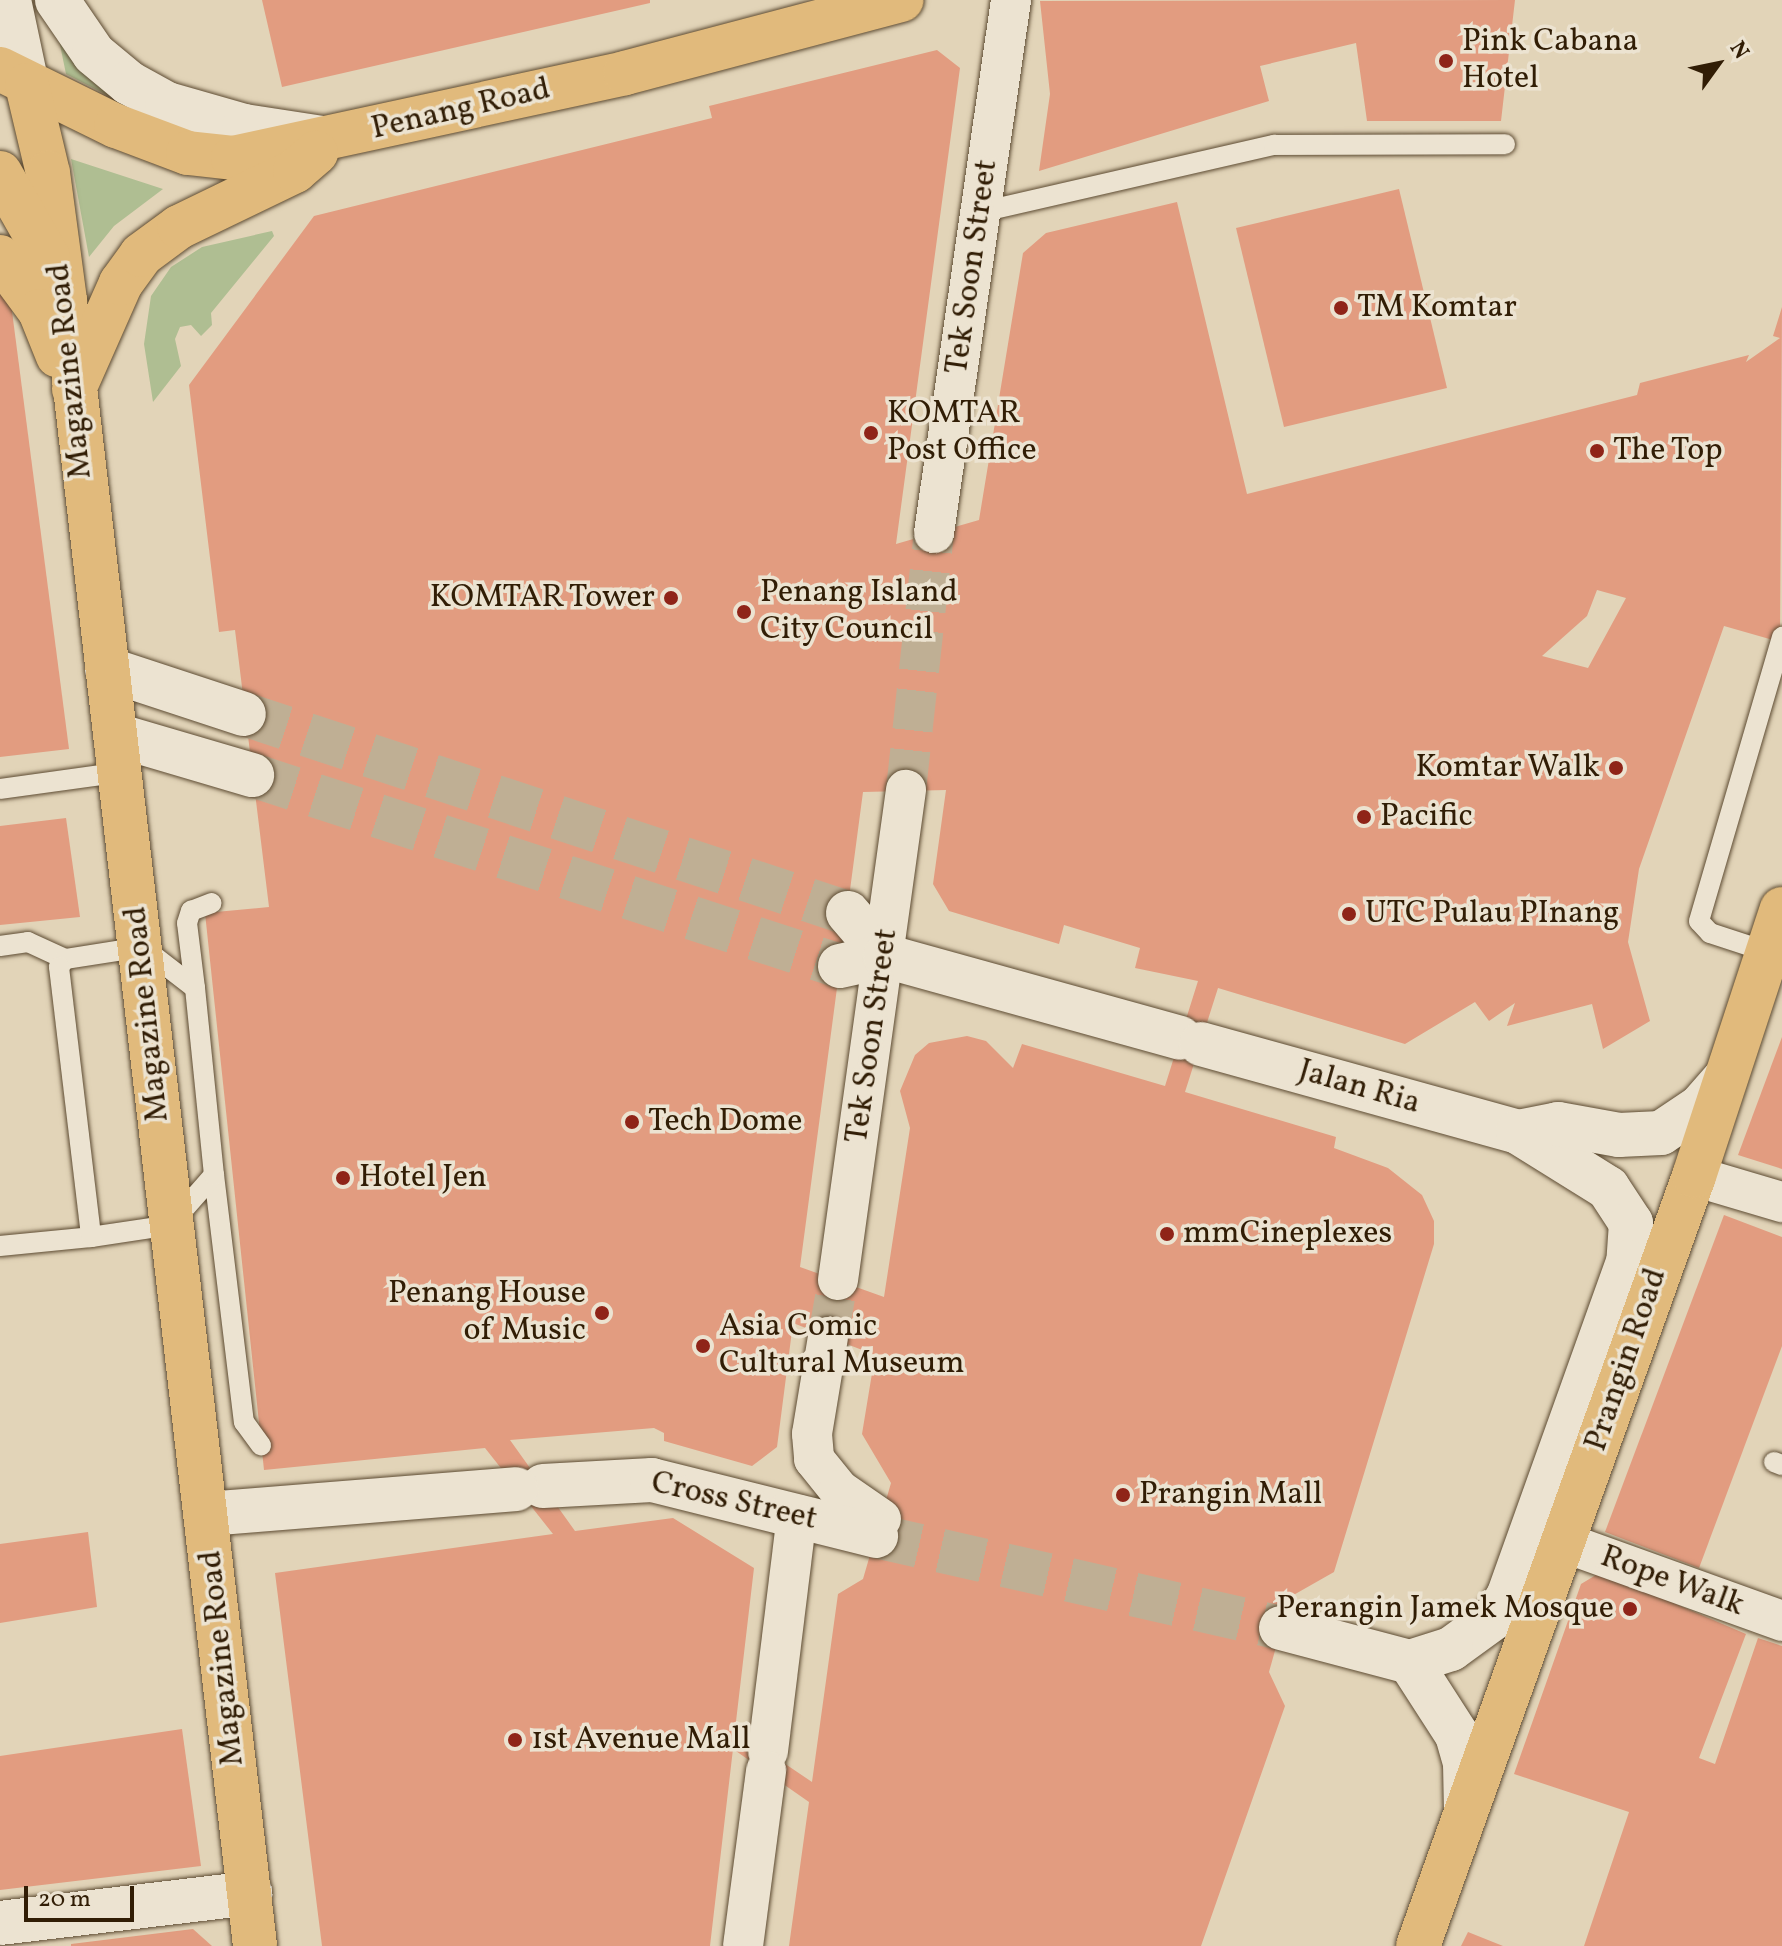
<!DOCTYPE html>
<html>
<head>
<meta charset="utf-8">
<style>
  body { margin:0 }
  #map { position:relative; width:1782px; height:1946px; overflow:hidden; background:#e2d4b8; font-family:Vollkorn,serif }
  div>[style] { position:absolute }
  .green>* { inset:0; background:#afbe92 }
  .building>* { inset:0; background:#e29c80 }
  .minor-tunnel>* { height:40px; margin-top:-20px; transform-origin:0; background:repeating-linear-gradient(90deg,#bfaf94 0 40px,transparent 0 60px) }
  .tertiary-tunnel>* { height:44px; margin-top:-22px; transform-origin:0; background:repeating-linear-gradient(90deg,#bfaf94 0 44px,transparent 0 66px) }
  .roads { filter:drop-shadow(0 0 2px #5d4b32) drop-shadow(0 0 2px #5d4b32) }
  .service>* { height:20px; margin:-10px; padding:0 10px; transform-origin:10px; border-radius:10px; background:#ece3d1 }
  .minor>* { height:40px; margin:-20px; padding:0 20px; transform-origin:20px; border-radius:20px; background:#ece3d1 }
  .tertiary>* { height:44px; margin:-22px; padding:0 22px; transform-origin:22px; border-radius:22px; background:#ece3d1 }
  .secondary>* { height:44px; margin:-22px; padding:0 22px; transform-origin:22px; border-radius:22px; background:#ece3d1 }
  .primary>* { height:44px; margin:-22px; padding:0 22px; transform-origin:22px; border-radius:22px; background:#e1ba7c }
  .dots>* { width:22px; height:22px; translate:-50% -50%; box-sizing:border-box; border:4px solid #ece3d1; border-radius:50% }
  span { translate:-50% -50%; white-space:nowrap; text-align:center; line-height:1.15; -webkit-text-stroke:7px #ece3d1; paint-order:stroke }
  .poi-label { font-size:32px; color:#311d05 }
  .left { translate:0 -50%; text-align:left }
  .right { translate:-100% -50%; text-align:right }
  .street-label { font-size:32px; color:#311d05 }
  .north { position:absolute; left:1678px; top:24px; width:80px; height:80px; -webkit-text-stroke:6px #ece3d1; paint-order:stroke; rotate:57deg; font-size:22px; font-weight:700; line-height:32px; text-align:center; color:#311d05 }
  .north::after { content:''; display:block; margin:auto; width:28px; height:36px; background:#311d05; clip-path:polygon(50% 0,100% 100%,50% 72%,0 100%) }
  .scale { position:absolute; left:24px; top:1886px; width:110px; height:36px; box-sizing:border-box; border:4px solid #311d05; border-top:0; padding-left:10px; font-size:24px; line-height:28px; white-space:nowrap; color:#311d05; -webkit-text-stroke:6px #ece3d1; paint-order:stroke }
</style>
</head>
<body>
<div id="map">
  <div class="green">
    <i style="clip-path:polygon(58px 35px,146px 115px,66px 74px)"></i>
    <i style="clip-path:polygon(71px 159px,163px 189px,114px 226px,89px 257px)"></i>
    <i style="clip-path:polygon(272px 231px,274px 236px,211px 313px,212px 325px,201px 336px,191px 325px,180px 327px,175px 339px,181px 366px,153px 402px,144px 344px,151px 296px,171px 267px,202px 247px)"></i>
  </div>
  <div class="building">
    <i style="clip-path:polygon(262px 0,650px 0,650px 3px,282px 87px)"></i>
    <i style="clip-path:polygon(1515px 0,1501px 121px,1367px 121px,1356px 43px,1260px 66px,1269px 101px,1039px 171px,1050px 94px,1040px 1px)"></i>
    <i style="clip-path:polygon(evenodd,937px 50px,960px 68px,896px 544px,979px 520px,1023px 253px,1046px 233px,1177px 202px,1247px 494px,1637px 395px,1640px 383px,1749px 355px,1746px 362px,1780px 338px,1773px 336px,1782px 307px,1780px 642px,1724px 626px,1639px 869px,1628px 942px,1650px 1021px,1603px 1049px,1592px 1004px,1507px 1026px,1515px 1003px,1489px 1021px,1475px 1002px,1405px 1044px,1218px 988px,1185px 1092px,1336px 1137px,1334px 1148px,1388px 1168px,1422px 1195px,1434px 1221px,1434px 1244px,1334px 1572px,1290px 1597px,1269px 1672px,1285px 1706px,1201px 1946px,789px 1946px,809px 1802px,733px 1749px,710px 1946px,322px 1946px,275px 1573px,553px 1534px,485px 1448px,264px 1470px,205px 913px,269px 907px,235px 630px,219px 632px,189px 385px,314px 216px,712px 118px,709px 106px,937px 50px,1597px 590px,1626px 598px,1588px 668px,1542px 656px,1587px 616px,1597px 590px,937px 50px,946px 790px,933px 884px,949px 911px,1059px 944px,1064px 925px,1140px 948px,1135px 968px,1198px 981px,1165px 1086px,1022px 1044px,1013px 1068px,986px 1041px,967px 1036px,929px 1043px,915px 1055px,900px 1091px,910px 1128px,884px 1297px,800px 1267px,863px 792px,946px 790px,937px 50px,793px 1323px,875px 1355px,862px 1434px,891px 1483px,863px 1579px,838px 1594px,812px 1782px,735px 1730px,754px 1568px,673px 1518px,575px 1531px,510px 1440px,654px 1428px,664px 1433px,664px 1441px,752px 1466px,777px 1447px,793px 1323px)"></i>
    <i style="clip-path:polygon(1399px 189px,1447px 388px,1284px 427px,1236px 228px)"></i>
    <i style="clip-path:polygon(0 288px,10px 296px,69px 749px,0 757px)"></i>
    <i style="clip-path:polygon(66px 818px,80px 917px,0 925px,0 826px)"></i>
    <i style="clip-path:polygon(1782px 1037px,1782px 1169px,1738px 1155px)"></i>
    <i style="clip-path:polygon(1724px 1215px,1782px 1237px,1782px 1346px,1699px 1568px,1605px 1532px)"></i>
    <i style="clip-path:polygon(88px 1532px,97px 1607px,0 1623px,0 1544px)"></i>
    <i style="clip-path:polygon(1601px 1572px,1746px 1634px,1699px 1758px,1715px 1764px,1758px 1638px,1782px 1646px,1782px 1946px,1584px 1946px,1629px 1812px,1514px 1774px,1581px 1584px)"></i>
    <i style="clip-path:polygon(182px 1729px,201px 1866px,0 1890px,0 1756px)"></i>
    <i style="clip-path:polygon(193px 1929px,212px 1946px,71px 1946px,71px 1944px)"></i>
    <i style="clip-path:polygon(1468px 1932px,1503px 1946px,1461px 1946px)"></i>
  </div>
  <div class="minor-tunnel">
    <i style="left:906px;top:790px;width:259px;rotate:-83.8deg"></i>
    <i style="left:828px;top:1337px;width:58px;rotate:-80deg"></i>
  </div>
  <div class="tertiary-tunnel">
    <i style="left:244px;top:714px;width:636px;rotate:18.24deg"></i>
    <i style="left:252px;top:775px;width:618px;rotate:18deg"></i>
    <i style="left:876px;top:1536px;width:415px;rotate:12.8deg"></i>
  </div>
  <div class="roads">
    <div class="service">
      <i style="left:981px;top:212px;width:301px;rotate:-12.9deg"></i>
      <i style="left:1274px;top:145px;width:231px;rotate:-0.2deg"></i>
      <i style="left:0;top:789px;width:123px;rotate:-7.9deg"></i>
      <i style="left:0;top:946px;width:28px;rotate:-8deg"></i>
      <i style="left:28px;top:942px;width:41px;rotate:24.7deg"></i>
      <i style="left:1768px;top:952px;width:61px;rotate:-161.9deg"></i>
      <i style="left:1710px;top:933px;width:16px;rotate:-133deg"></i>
      <i style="left:1699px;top:921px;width:296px;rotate:-73.7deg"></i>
      <i style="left:195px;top:988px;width:65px;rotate:-97deg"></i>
      <i style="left:187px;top:923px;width:13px;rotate:-72deg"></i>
      <i style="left:191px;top:911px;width:22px;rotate:-21deg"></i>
      <i style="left:214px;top:1175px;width:249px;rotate:83.1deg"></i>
      <i style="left:244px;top:1422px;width:29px;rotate:54deg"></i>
      <i style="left:0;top:1246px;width:91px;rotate:-5.6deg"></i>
      <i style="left:91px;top:1237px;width:80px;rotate:-8.6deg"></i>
      <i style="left:170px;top:1225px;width:67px;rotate:-48.7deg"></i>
      <i style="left:214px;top:1175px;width:188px;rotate:-95.8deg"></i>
      <i style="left:195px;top:988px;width:67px;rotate:-142.3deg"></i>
      <i style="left:142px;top:947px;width:78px;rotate:171.1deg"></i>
      <i style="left:65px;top:959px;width:10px;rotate:127deg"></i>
      <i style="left:59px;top:967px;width:272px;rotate:83.2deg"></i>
      <i style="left:1774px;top:1462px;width:9px;rotate:21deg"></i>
    </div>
    <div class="minor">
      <i style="left:934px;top:533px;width:539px;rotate:-81.78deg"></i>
      <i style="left:1694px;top:1176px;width:92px;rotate:16.5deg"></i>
      <i style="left:838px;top:1280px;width:495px;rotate:-82.1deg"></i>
      <i style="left:828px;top:1337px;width:98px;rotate:99.4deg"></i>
      <i style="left:812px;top:1434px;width:25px;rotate:85deg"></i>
      <i style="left:814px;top:1459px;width:40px;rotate:51deg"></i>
      <i style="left:839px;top:1490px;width:51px;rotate:34.6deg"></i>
      <i style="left:1563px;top:1542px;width:233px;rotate:19.8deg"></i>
      <i style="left:768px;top:1751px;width:238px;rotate:-83deg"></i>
      <i style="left:743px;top:1946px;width:177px;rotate:-82.5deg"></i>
    </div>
    <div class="tertiary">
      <i style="left:107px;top:669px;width:144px;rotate:18.2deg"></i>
      <i style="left:116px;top:735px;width:142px;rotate:16.4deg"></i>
      <i style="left:848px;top:913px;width:57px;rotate:49.3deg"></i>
      <i style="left:840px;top:966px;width:46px;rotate:-12.5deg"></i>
      <i style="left:885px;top:956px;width:306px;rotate:15.5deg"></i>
      <i style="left:1201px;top:1044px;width:329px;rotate:15.5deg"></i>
      <i style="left:1518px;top:1132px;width:106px;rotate:31.9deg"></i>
      <i style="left:1608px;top:1188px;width:42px;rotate:56.7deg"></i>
      <i style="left:1631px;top:1223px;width:39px;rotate:94deg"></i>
      <i style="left:1628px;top:1262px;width:354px;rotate:109.7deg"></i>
      <i style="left:1509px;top:1595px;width:26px;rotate:122deg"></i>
      <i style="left:1495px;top:1617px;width:54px;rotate:144deg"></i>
      <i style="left:1451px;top:1649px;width:43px;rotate:162.4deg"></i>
      <i style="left:1518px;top:1132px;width:41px;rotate:-11.3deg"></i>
      <i style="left:1558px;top:1124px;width:62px;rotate:10.2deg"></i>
      <i style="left:1619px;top:1135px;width:42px;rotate:-2.7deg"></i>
      <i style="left:1661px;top:1133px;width:47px;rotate:-33.7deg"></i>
      <i style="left:1700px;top:1107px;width:38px;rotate:-49deg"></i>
      <i style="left:543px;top:1486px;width:109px;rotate:-3.2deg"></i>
      <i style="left:652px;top:1480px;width:231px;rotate:14deg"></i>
      <i style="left:207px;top:1514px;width:310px;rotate:-4.6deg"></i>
      <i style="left:1281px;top:1628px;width:133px;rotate:14.8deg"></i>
      <i style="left:1410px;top:1662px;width:87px;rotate:57.2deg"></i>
      <i style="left:1457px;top:1735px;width:29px;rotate:74deg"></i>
      <i style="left:1465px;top:1763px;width:46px;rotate:88.8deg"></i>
      <i style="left:0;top:1923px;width:252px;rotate:-6.8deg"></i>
    </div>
    <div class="secondary">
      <i style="left:9px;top:0;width:87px;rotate:78deg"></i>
      <i style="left:57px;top:0;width:65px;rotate:55.6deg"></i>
      <i style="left:94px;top:54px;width:45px;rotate:39.6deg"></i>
      <i style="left:129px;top:83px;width:43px;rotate:28.9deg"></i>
      <i style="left:167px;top:104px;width:80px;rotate:15.9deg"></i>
      <i style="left:244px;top:126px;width:79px;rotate:8.7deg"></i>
    </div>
    <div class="primary">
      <i style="left:0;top:69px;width:129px;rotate:26.2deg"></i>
      <i style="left:116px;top:126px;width:77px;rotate:20.6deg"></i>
      <i style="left:188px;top:153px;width:45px;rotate:6.3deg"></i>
      <i style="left:233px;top:158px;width:401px;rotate:-12.2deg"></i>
      <i style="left:625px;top:73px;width:286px;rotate:-14.8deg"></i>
      <i style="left:27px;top:85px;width:90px;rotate:76.6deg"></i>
      <i style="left:48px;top:173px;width:129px;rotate:82.4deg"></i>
      <i style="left:65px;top:301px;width:1656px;rotate:83.41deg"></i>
      <i style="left:0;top:173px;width:97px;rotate:60.3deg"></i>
      <i style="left:0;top:257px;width:67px;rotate:53.5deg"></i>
      <i style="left:40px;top:311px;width:48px;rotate:68.2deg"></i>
      <i style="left:74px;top:389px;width:116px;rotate:-66.1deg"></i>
      <i style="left:121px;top:283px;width:34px;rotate:-54deg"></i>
      <i style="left:141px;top:255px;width:47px;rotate:-36.4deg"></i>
      <i style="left:179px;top:227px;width:129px;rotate:-25.8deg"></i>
      <i style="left:295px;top:171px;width:28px;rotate:-41deg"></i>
      <i style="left:1418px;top:1946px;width:818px;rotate:-70.28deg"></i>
      <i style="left:1694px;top:1176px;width:281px;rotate:-71.8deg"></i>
    </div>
  </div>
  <div class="dots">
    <i style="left:1446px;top:61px;background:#8f2418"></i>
    <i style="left:1341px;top:308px;background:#8f2418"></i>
    <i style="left:871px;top:433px;background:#8f2418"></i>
    <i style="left:1597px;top:451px;background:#8f2418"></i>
    <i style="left:671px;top:598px;background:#8f2418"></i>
    <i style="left:744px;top:612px;background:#8f2418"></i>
    <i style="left:1616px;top:768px;background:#8f2418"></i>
    <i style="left:1364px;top:817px;background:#8f2418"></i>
    <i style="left:1349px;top:914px;background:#8f2418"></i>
    <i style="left:632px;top:1122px;background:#8f2418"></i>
    <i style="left:343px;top:1178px;background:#8f2418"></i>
    <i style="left:1167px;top:1234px;background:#8f2418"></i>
    <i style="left:602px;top:1313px;background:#8f2418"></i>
    <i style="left:703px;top:1346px;background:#8f2418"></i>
    <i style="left:1123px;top:1495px;background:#8f2418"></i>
    <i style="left:1630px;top:1609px;background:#8f2418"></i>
    <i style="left:515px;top:1740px;background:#8f2418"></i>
  </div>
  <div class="poi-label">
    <span class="left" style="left:1462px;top:61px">Pink Cabana<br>Hotel</span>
    <span class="left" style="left:1357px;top:308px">TM Komtar</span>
    <span class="left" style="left:887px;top:433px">KOMTAR<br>Post Office</span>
    <span class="left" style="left:1613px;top:451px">The Top</span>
    <span class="left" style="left:760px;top:612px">Penang Island<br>City Council</span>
    <span class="right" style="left:655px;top:598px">KOMTAR Tower</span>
    <span class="right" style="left:1600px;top:768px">Komtar Walk</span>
    <span class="left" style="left:1380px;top:817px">Pacific</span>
    <span class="left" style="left:1365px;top:914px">UTC Pulau PInang</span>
    <span class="left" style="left:648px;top:1122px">Tech Dome</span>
    <span class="left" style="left:359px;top:1178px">Hotel Jen</span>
    <span class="left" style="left:1183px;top:1234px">mmCineplexes</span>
    <span class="right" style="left:586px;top:1313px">Penang House<br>of Music</span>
    <span class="left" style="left:719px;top:1346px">Asia Comic<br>Cultural Museum</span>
    <span class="left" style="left:1139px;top:1495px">Prangin Mall</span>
    <span class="right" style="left:1614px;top:1609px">Perangin Jamek Mosque</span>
    <span class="left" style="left:531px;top:1740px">1st Avenue Mall</span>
  </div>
  <div class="street-label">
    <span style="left:461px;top:110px;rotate:-13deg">Penang Road</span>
    <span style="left:973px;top:267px;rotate:-82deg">Tek Soon Street</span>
    <span style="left:71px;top:371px;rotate:-96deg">Magazine Road</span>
    <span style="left:148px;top:1014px;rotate:-96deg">Magazine Road</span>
    <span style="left:873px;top:1036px;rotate:-82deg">Tek Soon Street</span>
    <span style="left:1359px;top:1088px;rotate:16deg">Jalan Ria</span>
    <span style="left:1627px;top:1360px;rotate:-71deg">Prangin Road</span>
    <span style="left:734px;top:1502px;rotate:13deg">Cross Street</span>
    <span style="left:1672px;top:1582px;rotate:20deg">Rope Walk</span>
    <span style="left:223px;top:1658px;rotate:-96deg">Magazine Road</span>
  </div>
  <div class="north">N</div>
  <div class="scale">20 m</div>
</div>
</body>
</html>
